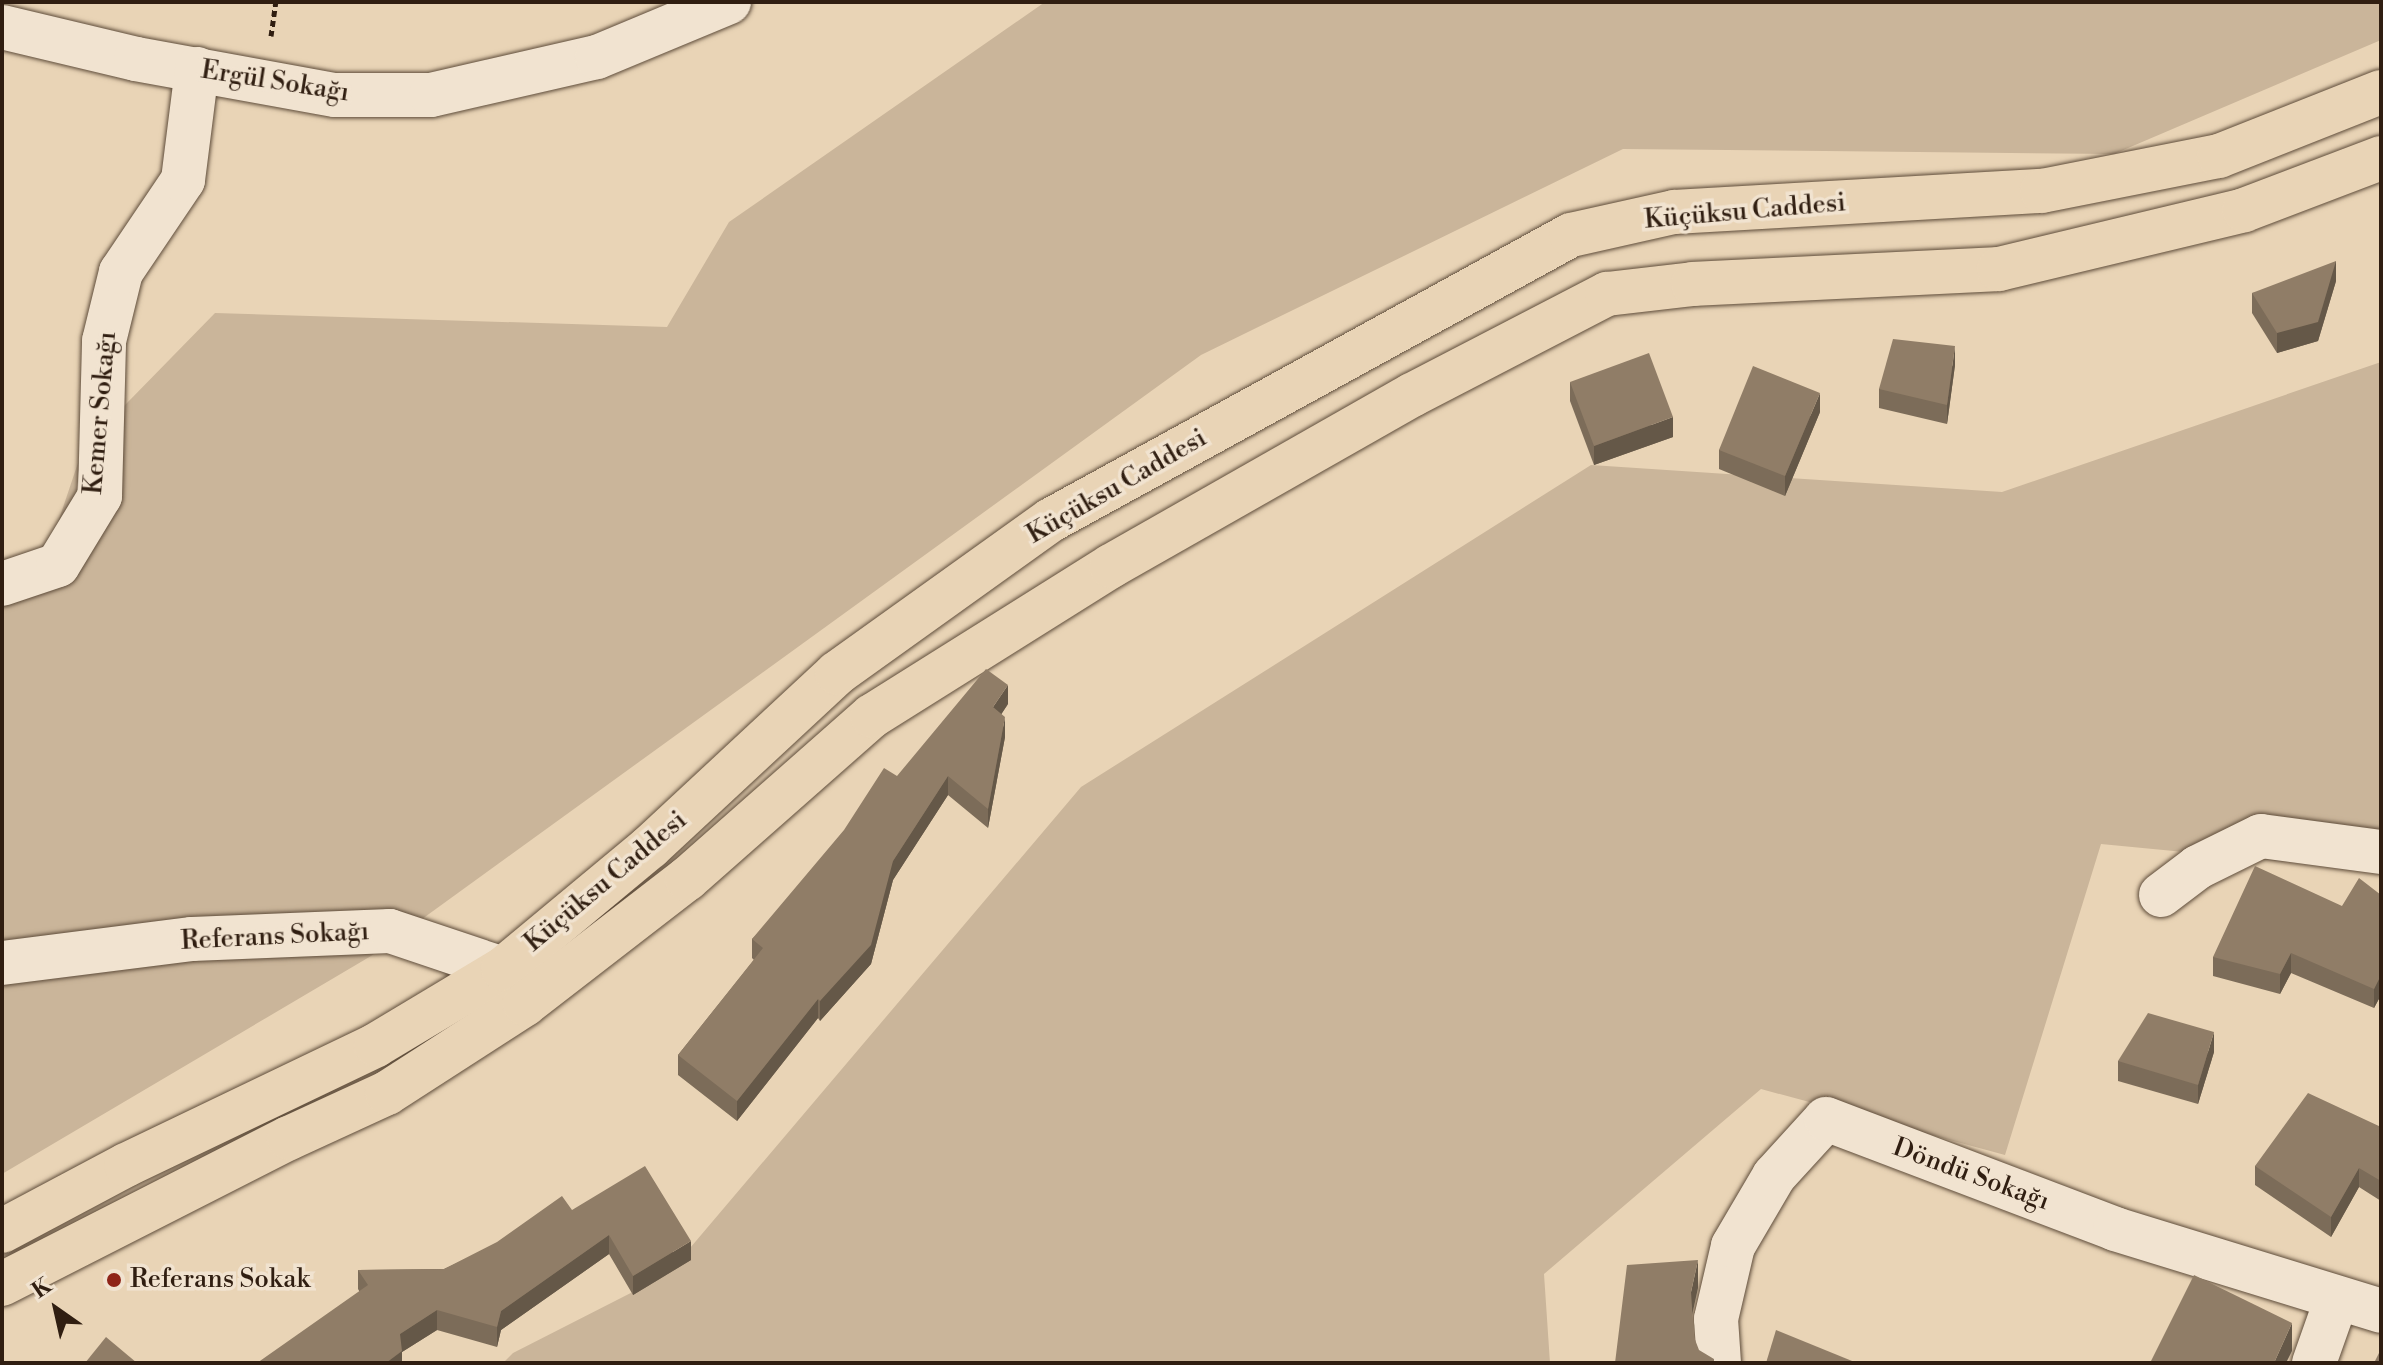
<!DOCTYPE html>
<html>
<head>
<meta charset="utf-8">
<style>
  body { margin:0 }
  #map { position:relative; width:2383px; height:1365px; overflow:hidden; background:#e9d4b6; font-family:"Libre Bodoni",serif }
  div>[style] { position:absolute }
  .green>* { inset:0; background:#cab59a }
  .path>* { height:5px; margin-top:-2.5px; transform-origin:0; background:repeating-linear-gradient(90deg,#301e11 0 6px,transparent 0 10px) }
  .roads { filter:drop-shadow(0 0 2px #5e4c3a) drop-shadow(0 0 2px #5e4c3a) }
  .street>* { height:44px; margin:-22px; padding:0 22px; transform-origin:22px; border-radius:22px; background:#f1e3d0 }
  .primary>* { height:44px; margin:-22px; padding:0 22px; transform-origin:22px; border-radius:22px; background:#e9d4b6 }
  .wall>* { inset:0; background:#7c6c59 }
  .shaded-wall>* { inset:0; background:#655848 }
  .building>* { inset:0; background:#907d67 }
  .dots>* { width:22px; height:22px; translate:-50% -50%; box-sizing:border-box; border:4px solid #f1e3d0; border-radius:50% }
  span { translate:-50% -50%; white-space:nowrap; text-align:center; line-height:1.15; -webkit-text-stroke:7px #f1e3d0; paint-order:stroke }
  .street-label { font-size:26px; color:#301e11 }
  .poi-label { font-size:26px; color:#301e11 }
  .left { translate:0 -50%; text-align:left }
  .frame { position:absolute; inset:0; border:4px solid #301e11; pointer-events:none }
  .north { position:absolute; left:16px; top:1269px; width:80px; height:80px; -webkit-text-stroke:6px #f1e3d0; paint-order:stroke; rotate:326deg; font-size:22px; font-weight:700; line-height:32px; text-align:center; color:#301e11 }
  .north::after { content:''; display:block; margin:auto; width:28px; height:36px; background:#301e11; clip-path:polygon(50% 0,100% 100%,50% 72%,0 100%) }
</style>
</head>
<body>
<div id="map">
  <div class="green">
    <i style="clip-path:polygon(1045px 2px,2381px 2px,2381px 40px,2114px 154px,1623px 149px,1201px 355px,371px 956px,2px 1174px,2px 565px,48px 552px,83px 448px,215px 313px,667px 327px,729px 222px)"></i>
    <i style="clip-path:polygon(2381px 362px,2381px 871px,2101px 844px,2005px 1155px,1761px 1089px,1544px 1274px,1550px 1363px,503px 1363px,513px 1353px,668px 1274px,1081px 787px,1591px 465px,2002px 492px)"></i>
  </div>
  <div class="path">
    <i style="left:271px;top:36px;width:34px;rotate:-82deg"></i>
  </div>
  <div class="roads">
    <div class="street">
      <i style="left:2px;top:27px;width:138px;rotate:13.4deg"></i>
      <i style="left:136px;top:59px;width:202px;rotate:10.3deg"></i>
      <i style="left:335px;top:95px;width:96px"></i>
      <i style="left:431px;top:95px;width:170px;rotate:-12.9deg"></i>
      <i style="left:597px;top:57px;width:143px;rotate:-22.6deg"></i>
      <i style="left:2px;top:584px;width:59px;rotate:-18.7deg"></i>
      <i style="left:58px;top:565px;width:81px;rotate:-58.7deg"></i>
      <i style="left:100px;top:496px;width:155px;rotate:-88.5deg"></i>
      <i style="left:104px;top:341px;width:71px;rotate:-76.2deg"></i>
      <i style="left:121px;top:272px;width:111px;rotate:-56deg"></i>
      <i style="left:183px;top:180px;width:112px;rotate:-82.8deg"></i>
      <i style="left:2161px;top:895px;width:46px;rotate:-37.1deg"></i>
      <i style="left:2198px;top:867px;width:70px;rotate:-26.2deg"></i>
      <i style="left:2261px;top:836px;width:121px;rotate:7.6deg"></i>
      <i style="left:2px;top:963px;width:192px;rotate:-7.2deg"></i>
      <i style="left:192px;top:939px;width:198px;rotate:-2.3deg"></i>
      <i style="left:390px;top:931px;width:119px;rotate:18.6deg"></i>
      <i style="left:503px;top:969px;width:28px;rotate:58deg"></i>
      <i style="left:1719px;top:1363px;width:44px;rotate:-93.9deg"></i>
      <i style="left:1716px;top:1319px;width:75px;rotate:-76.9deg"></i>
      <i style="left:1733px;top:1246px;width:81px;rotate:-59.6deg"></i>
      <i style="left:1774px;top:1176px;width:77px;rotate:-47.6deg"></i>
      <i style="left:1826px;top:1119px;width:309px;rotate:20.8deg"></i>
      <i style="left:2115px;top:1229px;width:278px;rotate:17.1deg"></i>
      <i style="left:2314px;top:1363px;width:69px;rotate:-70.5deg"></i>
    </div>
    <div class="primary">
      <i style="left:2px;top:1231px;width:140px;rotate:-28deg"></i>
      <i style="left:126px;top:1165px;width:277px;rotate:-25.6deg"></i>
      <i style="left:376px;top:1045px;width:148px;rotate:-30.9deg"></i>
      <i style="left:503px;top:969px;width:191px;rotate:-39.7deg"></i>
      <i style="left:650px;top:847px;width:255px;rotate:-42.9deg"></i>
      <i style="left:837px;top:673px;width:263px;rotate:-35.6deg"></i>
      <i style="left:1051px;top:520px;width:593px;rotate:-28.73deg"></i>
      <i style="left:1571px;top:235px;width:106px;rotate:-12.6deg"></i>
      <i style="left:1674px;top:212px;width:369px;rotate:-3.3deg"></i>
      <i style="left:2042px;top:191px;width:180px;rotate:-11.2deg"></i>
      <i style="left:2219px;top:156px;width:174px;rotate:-21.6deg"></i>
      <i style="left:2px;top:1284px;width:322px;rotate:-27deg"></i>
      <i style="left:289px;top:1138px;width:108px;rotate:-24.7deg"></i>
      <i style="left:387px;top:1093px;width:164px;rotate:-32.8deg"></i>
      <i style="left:525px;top:1004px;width:205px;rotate:-37.7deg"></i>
      <i style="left:687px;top:879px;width:247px;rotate:-41.4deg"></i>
      <i style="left:872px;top:716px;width:282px;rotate:-32.1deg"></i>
      <i style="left:1111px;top:566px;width:346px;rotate:-29.6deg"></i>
      <i style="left:1412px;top:395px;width:220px;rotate:-27.4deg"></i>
      <i style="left:1607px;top:294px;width:87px;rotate:-6.6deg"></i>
      <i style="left:1693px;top:284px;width:306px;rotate:-2.8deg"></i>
      <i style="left:1999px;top:269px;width:252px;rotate:-13.5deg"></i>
      <i style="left:2244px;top:210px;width:147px;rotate:-20.8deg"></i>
    </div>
  </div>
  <div class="wall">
    <i style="clip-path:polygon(2336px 281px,2318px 341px,2277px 353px,2252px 313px,2252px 293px)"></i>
    <i style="clip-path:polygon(1955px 365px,1947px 424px,1879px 408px,1879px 389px)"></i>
    <i style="clip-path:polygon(1570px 382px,1673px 437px,1594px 465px,1570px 401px)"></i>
    <i style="clip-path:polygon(1820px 412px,1785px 496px,1719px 469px,1719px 450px)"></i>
    <i style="clip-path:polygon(1008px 704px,1001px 714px,1005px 737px,988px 828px,948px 795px,893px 880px,871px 964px,820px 1021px,818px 1018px,737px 1121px,678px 1075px,678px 1055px,754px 960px,752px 958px,752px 939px)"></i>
    <i style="clip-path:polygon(2381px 895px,2381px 995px,2374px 1008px,2291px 973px,2280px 994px,2213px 976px,2213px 957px,2342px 906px)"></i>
    <i style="clip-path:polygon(2214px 1052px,2198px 1104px,2118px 1081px,2118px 1061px)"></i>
    <i style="clip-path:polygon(2381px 1127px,2381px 1201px,2359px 1187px,2331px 1237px,2255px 1185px,2255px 1166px)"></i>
    <i style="clip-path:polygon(572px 1210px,691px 1260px,633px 1295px,609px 1254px,501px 1330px,497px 1347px,437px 1330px,402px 1352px,402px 1363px,358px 1289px,358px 1270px,444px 1269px)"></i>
  </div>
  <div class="shaded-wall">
    <i style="clip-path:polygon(2336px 261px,2336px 281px,2318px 341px,2277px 353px,2277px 333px)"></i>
    <i style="clip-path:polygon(1955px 346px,1955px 365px,1947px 424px,1947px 405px)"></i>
    <i style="clip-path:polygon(1820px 393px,1820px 412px,1785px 496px,1785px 476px)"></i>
    <i style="clip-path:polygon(1673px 417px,1673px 437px,1594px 465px,1594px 446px)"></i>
    <i style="clip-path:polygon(1008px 685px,1008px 704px,993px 727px,993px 707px)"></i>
    <i style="clip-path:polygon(1005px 717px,1005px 737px,988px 828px,988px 809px)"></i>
    <i style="clip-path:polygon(948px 776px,948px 795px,893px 880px,871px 964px,820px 1021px,820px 1001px,893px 861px)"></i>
    <i style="clip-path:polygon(2291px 953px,2291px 973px,2280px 994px,2280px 974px)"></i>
    <i style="clip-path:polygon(2381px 975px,2381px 995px,2374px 1008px,2374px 989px)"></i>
    <i style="clip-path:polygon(818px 999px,818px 1018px,737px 1121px,737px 1101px)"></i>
    <i style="clip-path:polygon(2214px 1032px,2214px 1052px,2198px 1104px,2198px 1085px)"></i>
    <i style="clip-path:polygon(2359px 1168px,2359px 1187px,2331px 1237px,2331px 1217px)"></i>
    <i style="clip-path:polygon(609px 1235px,609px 1254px,501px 1330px,497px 1347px,497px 1327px,501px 1311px)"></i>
    <i style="clip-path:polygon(691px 1241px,691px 1260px,633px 1295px,633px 1276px)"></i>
    <i style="clip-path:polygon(1698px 1260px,1698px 1288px,1691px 1320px,1691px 1292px)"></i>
    <i style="clip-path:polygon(437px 1310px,437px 1330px,402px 1352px,402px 1363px,386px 1363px,400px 1334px)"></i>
    <i style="clip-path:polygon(2292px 1323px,2292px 1351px,2286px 1363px,2274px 1363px)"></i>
  </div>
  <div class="building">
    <i style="clip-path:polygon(2336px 261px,2318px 322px,2277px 333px,2252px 293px)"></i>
    <i style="clip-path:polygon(1893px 339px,1955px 346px,1947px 405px,1879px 389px)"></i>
    <i style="clip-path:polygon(1649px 353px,1673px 417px,1594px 446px,1570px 382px)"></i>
    <i style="clip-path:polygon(1753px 366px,1820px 393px,1785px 476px,1719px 450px)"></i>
    <i style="clip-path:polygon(986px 669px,1008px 685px,993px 707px,1005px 717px,988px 809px,948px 776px,893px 861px,871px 945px,820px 1001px,818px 999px,737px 1101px,678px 1055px,763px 948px,752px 939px,844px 830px,884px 768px,897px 776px)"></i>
    <i style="clip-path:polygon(2255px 866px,2342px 906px,2359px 878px,2381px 895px,2381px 975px,2374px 989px,2291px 953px,2280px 974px,2213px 957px)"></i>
    <i style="clip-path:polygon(2148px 1013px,2214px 1032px,2198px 1085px,2118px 1061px)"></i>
    <i style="clip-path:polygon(2308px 1093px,2381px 1127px,2381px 1181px,2359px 1168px,2331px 1217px,2255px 1166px)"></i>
    <i style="clip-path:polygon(645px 1166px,691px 1241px,633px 1276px,609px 1235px,501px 1311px,497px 1327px,437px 1310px,400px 1334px,402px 1351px,386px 1363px,257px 1363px,368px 1285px,358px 1270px,444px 1269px,497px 1242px,562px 1196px,572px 1210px)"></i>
    <i style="clip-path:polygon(1698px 1260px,1691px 1292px,1694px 1337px,1699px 1350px,1714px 1359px,1714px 1363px,1615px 1363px,1627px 1265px)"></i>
    <i style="clip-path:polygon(2194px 1275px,2292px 1323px,2274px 1363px,2150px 1363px)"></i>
    <i style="clip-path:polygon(1776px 1330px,1857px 1363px,1766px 1363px)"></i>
    <i style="clip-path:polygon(106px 1337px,137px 1363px,85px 1363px)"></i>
    <i style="clip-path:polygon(2381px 1349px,2381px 1363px,2374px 1363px)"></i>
  </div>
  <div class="dots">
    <i style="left:114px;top:1280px;background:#8f2418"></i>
  </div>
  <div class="street-label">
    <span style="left:275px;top:82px;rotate:9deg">Ergül Sokağı</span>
    <span style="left:1745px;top:212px;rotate:-5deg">Küçüksu Caddesi</span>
    <span style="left:101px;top:413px;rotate:-85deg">Kemer Sokağı</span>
    <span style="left:1117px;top:487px;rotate:-30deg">Küçüksu Caddesi</span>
    <span style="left:606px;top:882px;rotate:-40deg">Küçüksu Caddesi</span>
    <span style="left:275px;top:937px;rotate:-3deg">Referans Sokağı</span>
    <span style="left:1971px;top:1175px;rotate:20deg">Döndü Sokağı</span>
  </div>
  <div class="poi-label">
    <span class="left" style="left:130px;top:1280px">Referans Sokak</span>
  </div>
  <div class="frame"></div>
  <div class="north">K</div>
</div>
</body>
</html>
